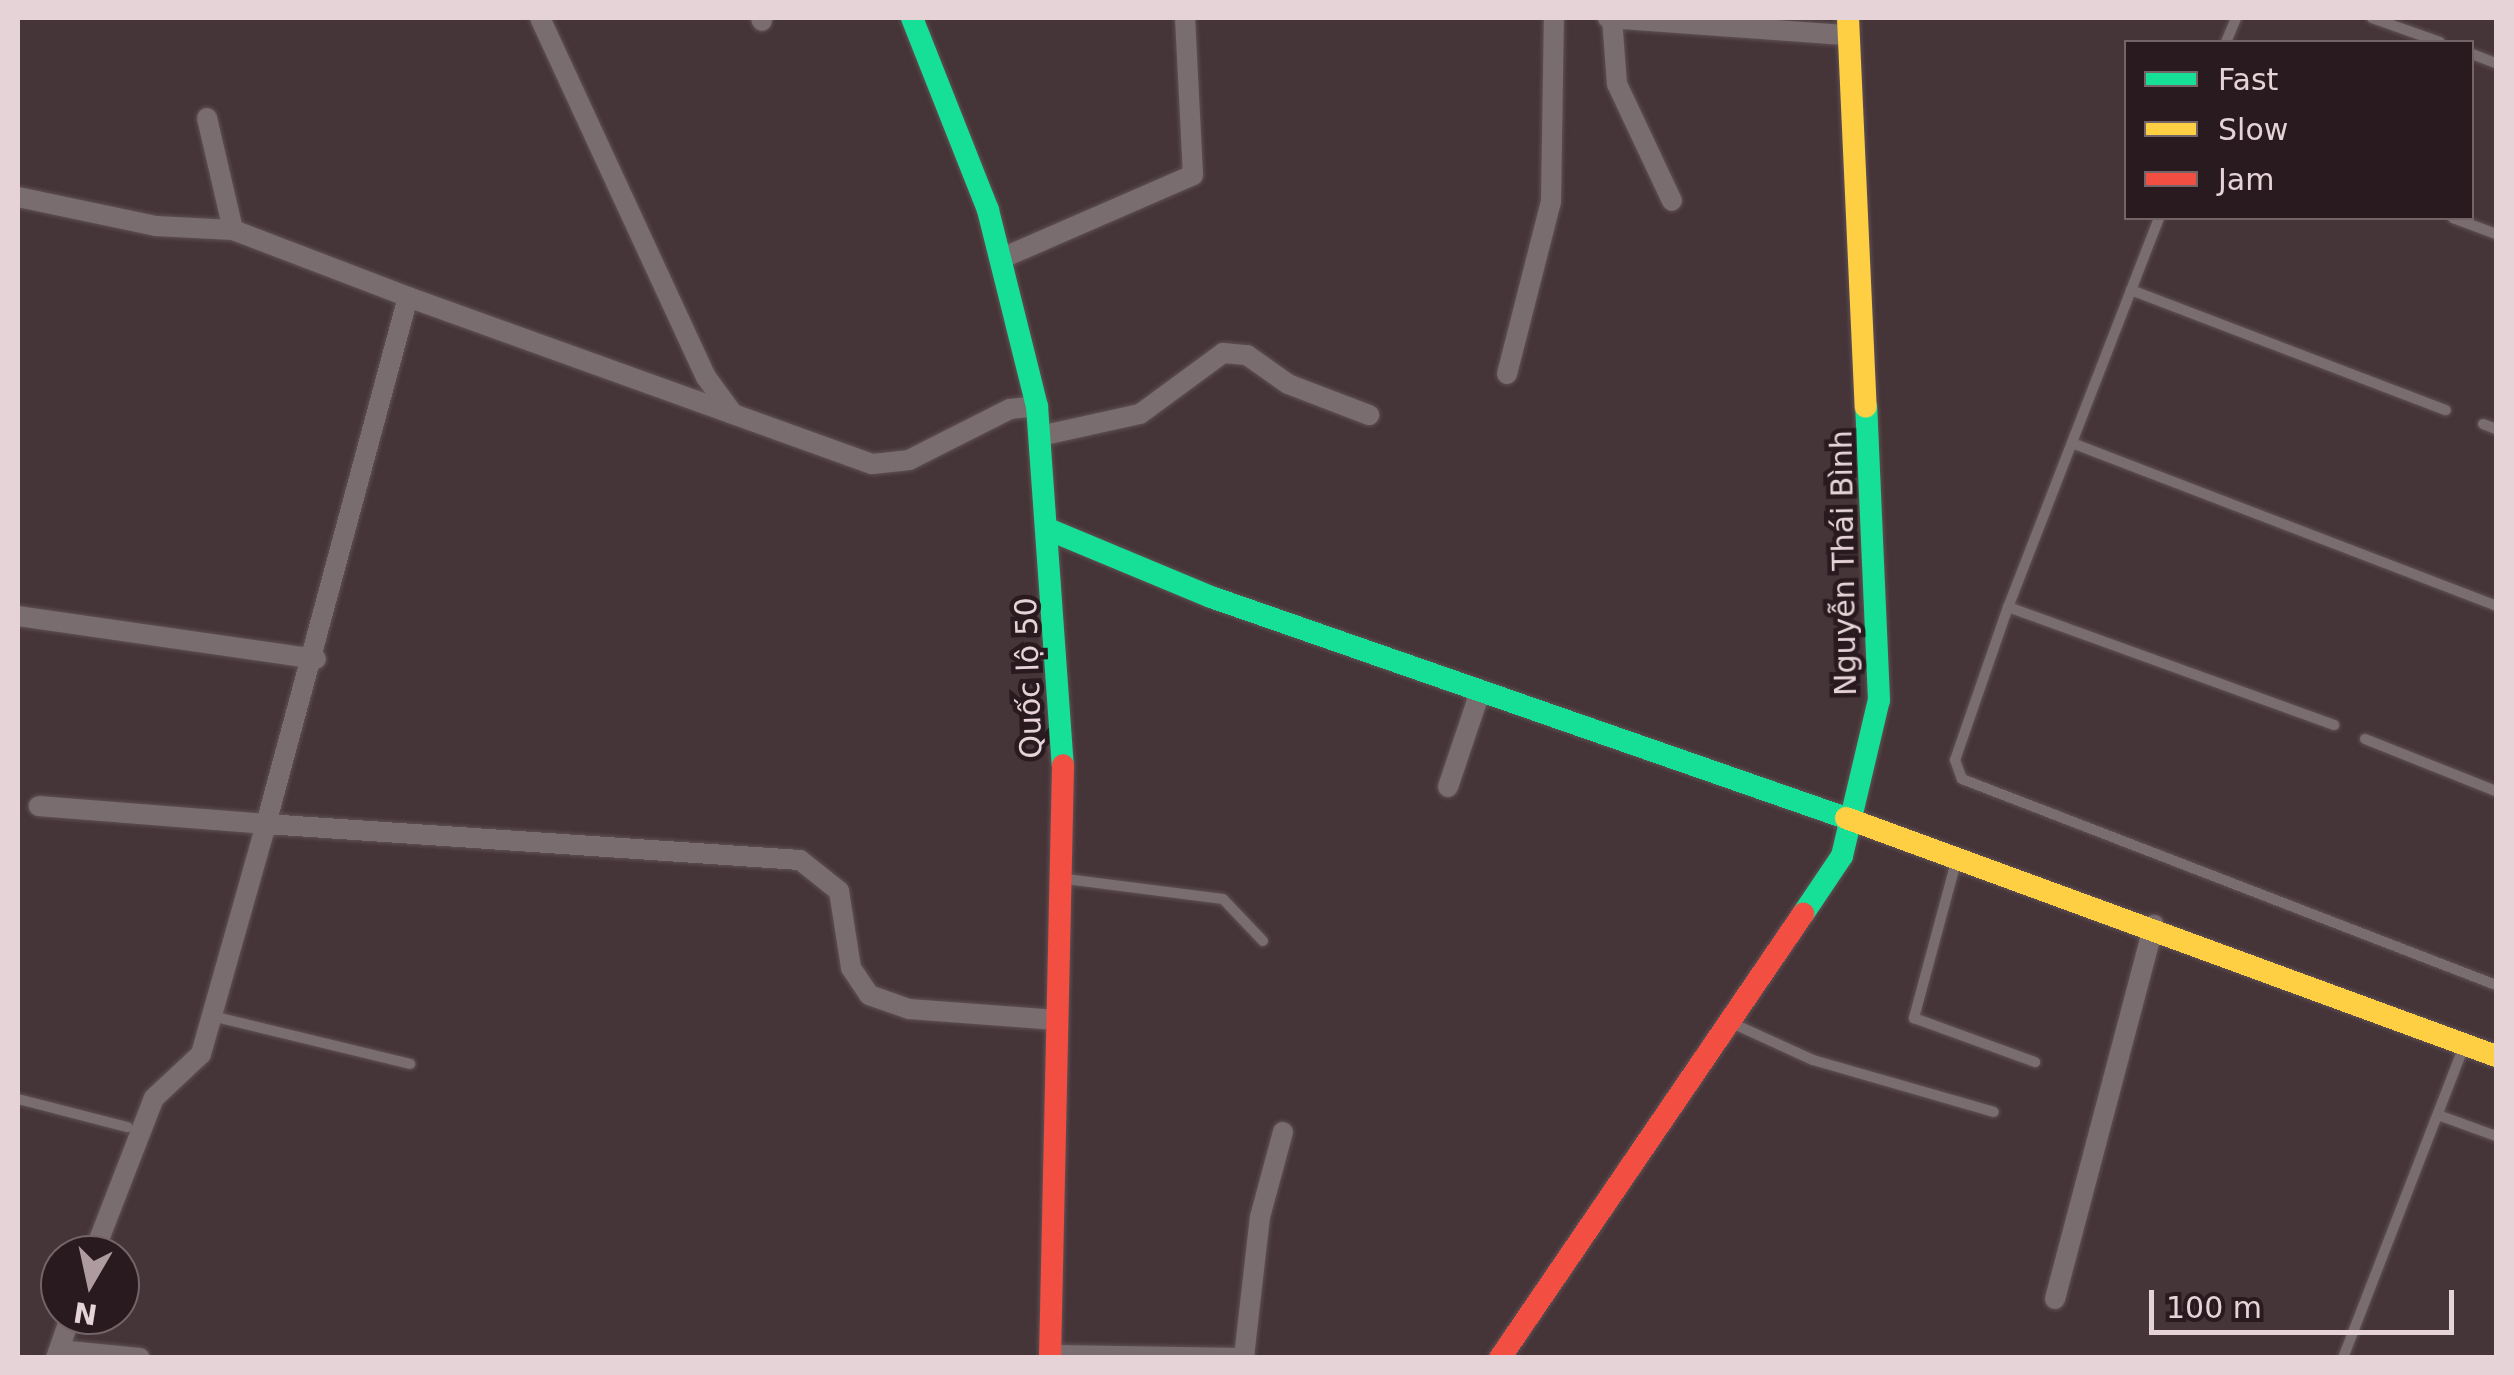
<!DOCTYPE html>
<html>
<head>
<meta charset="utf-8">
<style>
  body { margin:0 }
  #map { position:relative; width:2514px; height:1375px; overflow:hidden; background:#453438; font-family:"DejaVu Sans",sans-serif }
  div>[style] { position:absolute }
  .roads { filter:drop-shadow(0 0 2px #5f5154) drop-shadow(0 0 2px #5f5154) }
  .lane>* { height:10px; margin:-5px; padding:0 5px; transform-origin:5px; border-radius:5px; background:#7a6d70 }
  .street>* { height:20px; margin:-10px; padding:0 10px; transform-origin:10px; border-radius:10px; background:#7a6d70 }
  .fast>* { height:22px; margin:-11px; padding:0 11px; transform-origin:11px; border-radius:11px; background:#16e098 }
  .slow>* { height:22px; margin:-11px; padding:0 11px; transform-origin:11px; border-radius:11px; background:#ffcf43 }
  .jam>* { height:22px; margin:-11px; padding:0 11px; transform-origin:11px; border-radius:11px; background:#f24e42 }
  span { translate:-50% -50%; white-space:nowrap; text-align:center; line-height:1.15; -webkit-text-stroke:9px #281a1e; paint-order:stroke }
  .street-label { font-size:30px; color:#e6d3d7 }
  .frame { position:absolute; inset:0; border:20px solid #e6d3d7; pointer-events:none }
  .legend { position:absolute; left:2124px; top:40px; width:350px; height:180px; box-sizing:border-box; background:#281a1e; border:2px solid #746468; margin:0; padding:12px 18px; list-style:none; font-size:30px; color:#e6d3d7 }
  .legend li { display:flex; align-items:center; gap:20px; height:50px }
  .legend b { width:50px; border:2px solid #746468 }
  .north { position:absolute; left:40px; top:1235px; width:100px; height:100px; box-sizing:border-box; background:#281a1e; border:2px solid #746468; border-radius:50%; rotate:189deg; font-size:28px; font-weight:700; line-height:40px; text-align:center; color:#e6d3d7 }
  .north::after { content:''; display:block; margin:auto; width:35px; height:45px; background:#ae9b9f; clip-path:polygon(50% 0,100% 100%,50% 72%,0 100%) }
  .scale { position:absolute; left:2149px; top:1290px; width:305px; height:45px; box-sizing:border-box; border:5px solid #e6d3d7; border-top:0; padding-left:12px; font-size:30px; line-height:35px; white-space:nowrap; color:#e6d3d7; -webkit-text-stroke:8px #281a1e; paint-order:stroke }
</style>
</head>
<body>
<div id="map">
  <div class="roads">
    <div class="lane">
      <i style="left:2372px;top:18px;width:72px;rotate:19.4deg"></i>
      <i style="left:2226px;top:42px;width:26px;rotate:-67deg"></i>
      <i style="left:2472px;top:54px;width:26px;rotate:21deg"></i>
      <i style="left:2159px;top:218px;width:417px;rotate:111.2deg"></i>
      <i style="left:2008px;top:607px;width:162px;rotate:109.1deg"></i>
      <i style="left:1955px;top:760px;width:20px;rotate:70deg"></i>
      <i style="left:1962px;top:779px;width:572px;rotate:21.1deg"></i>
      <i style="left:2453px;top:218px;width:46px;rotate:20.4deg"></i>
      <i style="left:2131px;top:290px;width:337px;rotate:20.9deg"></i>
      <i style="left:2483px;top:424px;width:14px;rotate:21deg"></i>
      <i style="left:2072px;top:443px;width:454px;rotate:21deg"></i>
      <i style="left:2008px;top:607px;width:347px;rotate:19.9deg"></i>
      <i style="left:2365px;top:739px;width:141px;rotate:21.7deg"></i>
      <i style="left:1956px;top:862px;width:162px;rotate:105.1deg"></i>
      <i style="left:1914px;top:1018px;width:129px;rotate:20deg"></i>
      <i style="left:1066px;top:879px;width:158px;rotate:7.3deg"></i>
      <i style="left:1223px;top:899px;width:58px;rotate:46.4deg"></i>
      <i style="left:212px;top:1016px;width:204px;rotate:13.6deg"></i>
      <i style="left:1734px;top:1024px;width:87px;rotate:24.5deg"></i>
      <i style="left:1813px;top:1060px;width:188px;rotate:16deg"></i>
      <i style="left:18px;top:1099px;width:113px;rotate:14.4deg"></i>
      <i style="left:2438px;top:1115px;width:62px;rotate:19.9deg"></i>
      <i style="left:2343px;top:1358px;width:335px;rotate:-68.8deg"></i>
    </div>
    <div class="street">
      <i style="left:540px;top:18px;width:396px;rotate:65.2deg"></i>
      <i style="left:706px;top:377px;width:46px;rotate:53.9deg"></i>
      <i style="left:761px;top:18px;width:3px;rotate:72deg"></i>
      <i style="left:1608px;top:18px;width:241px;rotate:4.1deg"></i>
      <i style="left:1612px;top:18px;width:66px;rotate:85.7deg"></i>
      <i style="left:1617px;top:84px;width:129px;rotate:64.8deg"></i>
      <i style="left:207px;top:118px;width:115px;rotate:76.9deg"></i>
      <i style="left:18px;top:197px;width:141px;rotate:11.9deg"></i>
      <i style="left:156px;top:226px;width:77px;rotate:3deg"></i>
      <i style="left:233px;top:230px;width:187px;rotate:20.9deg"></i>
      <i style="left:408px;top:297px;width:546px;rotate:105.08deg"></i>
      <i style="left:266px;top:824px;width:228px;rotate:-175.5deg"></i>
      <i style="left:1000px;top:259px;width:210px;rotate:-23.5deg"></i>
      <i style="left:1193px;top:175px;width:157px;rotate:-92.9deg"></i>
      <i style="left:408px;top:297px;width:493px;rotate:19.8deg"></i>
      <i style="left:872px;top:464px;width:37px;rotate:-6deg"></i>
      <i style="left:909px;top:460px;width:113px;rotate:-26.8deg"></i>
      <i style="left:1010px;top:409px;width:27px;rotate:-6deg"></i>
      <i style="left:1507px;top:374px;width:178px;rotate:-75.7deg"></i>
      <i style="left:1551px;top:202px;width:184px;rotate:-89.1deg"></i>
      <i style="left:1040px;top:436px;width:102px;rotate:-12.4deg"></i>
      <i style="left:1140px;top:414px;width:103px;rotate:-36.3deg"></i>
      <i style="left:1223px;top:353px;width:24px;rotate:5deg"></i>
      <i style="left:1247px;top:355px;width:50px;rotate:35.3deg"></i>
      <i style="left:1288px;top:384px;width:87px;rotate:20.9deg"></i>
      <i style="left:18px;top:616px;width:301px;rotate:8.2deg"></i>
      <i style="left:1448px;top:787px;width:100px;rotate:-71.4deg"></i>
      <i style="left:93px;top:1255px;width:168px;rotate:-68.8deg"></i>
      <i style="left:154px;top:1098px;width:64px;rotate:-43.1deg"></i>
      <i style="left:201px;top:1054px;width:239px;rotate:-74.2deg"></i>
      <i style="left:266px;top:824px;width:535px;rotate:3.86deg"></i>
      <i style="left:800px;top:860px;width:50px;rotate:38.5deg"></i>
      <i style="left:839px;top:891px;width:78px;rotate:81.1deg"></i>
      <i style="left:851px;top:968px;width:32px;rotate:56deg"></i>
      <i style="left:869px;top:995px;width:42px;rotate:19.3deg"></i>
      <i style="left:909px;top:1009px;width:148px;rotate:4.3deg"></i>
      <i style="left:2055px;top:1299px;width:387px;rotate:-75.2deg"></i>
      <i style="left:59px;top:1350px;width:81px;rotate:5.6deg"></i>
      <i style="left:1050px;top:1355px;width:195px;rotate:0.9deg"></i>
      <i style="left:1244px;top:1357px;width:141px;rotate:-83.5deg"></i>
      <i style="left:1260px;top:1217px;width:88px;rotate:-74.9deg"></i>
      <i style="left:56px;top:1358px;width:46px;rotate:-70.8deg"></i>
    </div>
    <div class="fast">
      <i style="left:912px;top:18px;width:206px;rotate:68.4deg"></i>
      <i style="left:988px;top:210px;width:202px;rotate:76deg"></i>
      <i style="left:1037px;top:406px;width:360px;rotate:85.9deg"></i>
      <i style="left:1050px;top:530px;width:174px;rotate:22.6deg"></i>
      <i style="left:1211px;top:597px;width:672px;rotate:19.19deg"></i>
      <i style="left:1803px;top:914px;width:70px;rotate:-56.1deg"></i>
      <i style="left:1842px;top:856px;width:160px;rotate:-76.7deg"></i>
      <i style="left:1879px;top:700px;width:293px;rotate:-92.5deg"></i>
    </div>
    <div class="slow">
      <i style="left:1848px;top:18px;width:389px;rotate:87.4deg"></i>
      <i style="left:1846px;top:818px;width:692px;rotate:20.11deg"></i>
    </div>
    <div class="jam">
      <i style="left:1050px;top:1358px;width:593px;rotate:-88.74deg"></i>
      <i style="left:1500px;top:1358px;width:538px;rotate:-55.69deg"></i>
    </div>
  </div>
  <div class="street-label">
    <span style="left:1844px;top:563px;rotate:-91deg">Nguyễn Thái Bình</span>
    <span style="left:1029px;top:678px;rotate:-92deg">Quốc lộ 50</span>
  </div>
  <div class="frame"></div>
  <ul class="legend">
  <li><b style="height:12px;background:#16e098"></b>Fast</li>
  <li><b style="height:12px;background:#ffcf43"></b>Slow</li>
  <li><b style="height:12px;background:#f24e42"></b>Jam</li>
  </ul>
  <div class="north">N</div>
  <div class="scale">100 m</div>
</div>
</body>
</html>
